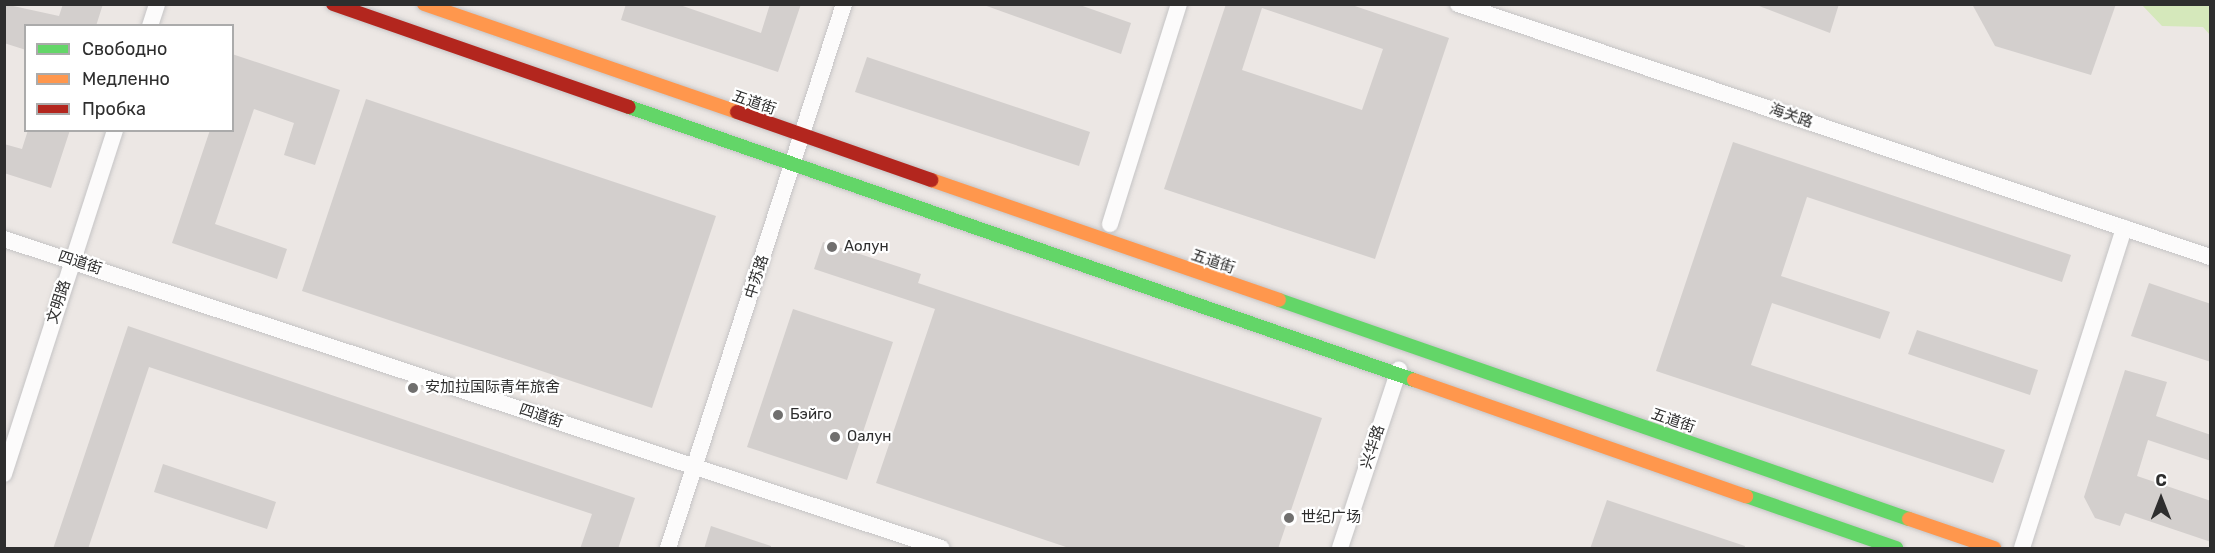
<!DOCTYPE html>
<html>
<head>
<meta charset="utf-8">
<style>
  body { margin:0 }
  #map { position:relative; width:2215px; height:553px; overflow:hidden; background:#ece7e4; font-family:Rubik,"Noto Sans SC",sans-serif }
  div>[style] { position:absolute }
  .green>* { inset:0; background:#d5e8bb }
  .building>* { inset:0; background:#d3cfcd }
  .roads { filter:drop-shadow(0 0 2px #c5c4c5) drop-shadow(0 0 2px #c5c4c5) }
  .street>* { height:16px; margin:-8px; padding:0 8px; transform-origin:8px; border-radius:8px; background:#fcfbfb }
  .fast>* { height:14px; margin:-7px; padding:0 7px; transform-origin:7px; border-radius:7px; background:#63d668 }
  .slow>* { height:14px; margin:-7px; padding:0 7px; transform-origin:7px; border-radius:7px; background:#ff974d }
  .jam>* { height:14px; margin:-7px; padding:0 7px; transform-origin:7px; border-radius:7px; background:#b3261e }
  .dots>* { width:16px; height:16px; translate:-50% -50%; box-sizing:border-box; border:3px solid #fff; border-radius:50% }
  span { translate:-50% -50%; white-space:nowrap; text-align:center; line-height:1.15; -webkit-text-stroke:4.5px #fff; paint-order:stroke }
  .street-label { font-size:15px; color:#2e2e2e }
  .poi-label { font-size:15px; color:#2e2e2e }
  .left { translate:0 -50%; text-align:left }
  .frame { position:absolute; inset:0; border:6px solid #2e2e2e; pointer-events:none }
  .legend { position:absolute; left:24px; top:24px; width:210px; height:108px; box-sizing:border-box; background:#fff; border:2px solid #ababab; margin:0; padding:8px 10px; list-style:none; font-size:18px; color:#2e2e2e }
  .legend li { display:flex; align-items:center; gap:12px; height:30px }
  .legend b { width:30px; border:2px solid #ababab }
  .north { position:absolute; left:2131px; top:469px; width:60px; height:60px; -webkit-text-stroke:4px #fff; paint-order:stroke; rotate:0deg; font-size:16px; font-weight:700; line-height:24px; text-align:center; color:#2e2e2e }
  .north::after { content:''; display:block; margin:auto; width:21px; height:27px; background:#2e2e2e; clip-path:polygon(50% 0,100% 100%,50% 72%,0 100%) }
</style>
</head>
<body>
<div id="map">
  <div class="green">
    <i style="clip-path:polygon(2142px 5px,2210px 5px,2210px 35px,2203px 27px,2162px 26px)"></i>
  </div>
  <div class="building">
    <i style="clip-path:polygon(4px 4px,59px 16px,63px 4px,103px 4px,96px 26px,26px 26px,26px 50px,4px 43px)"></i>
    <i style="clip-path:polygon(626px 4px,677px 4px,761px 33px,770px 4px,801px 4px,778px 72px,621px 20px)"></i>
    <i style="clip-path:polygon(981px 4px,1077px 4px,1131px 23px,1121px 54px)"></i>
    <i style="clip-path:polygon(evenodd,1226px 4px,1349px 4px,1449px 38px,1375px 259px,1164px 189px,1226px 4px,1262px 8px,1383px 49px,1362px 110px,1242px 70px,1262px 8px)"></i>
    <i style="clip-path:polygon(1754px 4px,1839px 4px,1830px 33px)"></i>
    <i style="clip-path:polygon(1972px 4px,2116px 4px,2091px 75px,1995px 46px)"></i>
    <i style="clip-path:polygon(232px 54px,340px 90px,315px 165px,284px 155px,294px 123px,254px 109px,215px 224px,287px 249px,277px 279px,172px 243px,210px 130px,232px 130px)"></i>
    <i style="clip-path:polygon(867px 57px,1090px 132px,1079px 166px,855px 92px)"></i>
    <i style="clip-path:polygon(366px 99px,716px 216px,652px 408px,302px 291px)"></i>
    <i style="clip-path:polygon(28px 130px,70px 130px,51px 188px,4px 173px,4px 144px,22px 149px)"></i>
    <i style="clip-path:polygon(1733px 142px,2071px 255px,2062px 282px,1807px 197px,1781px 276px,1890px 312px,1880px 339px,1772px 303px,1751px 365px,2005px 450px,1993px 483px,1656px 371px)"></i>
    <i style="clip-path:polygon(823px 242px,921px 274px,918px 283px,1322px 418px,1278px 549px,1072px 549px,876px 483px,935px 309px,814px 269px)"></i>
    <i style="clip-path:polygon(2149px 283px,2211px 304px,2211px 362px,2131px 336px)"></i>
    <i style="clip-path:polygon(793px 309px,893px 342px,847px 480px,747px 447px)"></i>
    <i style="clip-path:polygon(128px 326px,635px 498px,618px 549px,580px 549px,592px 514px,149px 367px,88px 549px,53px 549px)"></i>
    <i style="clip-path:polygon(1917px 330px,2038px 370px,2030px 395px,1908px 354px)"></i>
    <i style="clip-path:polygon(2125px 370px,2167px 382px,2156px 416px,2211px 435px,2211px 461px,2148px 440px,2137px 476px,2211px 501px,2211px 542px,2125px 513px,2120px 526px,2095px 518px,2084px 497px)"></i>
    <i style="clip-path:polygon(163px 464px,276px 502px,267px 529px,154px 492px)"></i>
    <i style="clip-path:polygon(1607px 500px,1745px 546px,1744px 549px,1590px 549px)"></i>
    <i style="clip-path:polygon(711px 526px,771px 546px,771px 549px,704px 549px)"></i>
  </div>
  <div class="roads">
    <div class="street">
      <i style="left:1458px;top:4px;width:793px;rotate:18.59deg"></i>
      <i style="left:150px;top:26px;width:23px;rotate:-72deg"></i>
      <i style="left:1110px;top:224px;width:231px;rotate:-72.6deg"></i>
      <i style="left:4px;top:239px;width:987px;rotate:18.25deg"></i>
      <i style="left:4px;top:474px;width:361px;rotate:-72.1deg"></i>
      <i style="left:668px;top:548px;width:572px;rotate:-72.07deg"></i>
      <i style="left:1340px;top:548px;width:188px;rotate:-71.7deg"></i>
      <i style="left:2022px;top:548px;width:336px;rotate:-72.3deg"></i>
    </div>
    <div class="fast">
      <i style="left:629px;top:107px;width:831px;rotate:19.18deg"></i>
      <i style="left:1279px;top:300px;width:667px;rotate:19.17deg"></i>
      <i style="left:1746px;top:496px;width:159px;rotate:19.1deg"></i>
    </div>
    <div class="slow">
      <i style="left:424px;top:4px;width:331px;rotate:19deg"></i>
      <i style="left:931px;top:180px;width:368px;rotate:19deg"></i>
      <i style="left:1414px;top:380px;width:352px;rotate:19.3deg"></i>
      <i style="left:1909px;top:519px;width:90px;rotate:18.8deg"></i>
    </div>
    <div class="jam">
      <i style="left:333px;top:4px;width:313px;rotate:19.2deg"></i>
      <i style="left:737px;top:112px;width:206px;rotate:19.3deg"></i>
    </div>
  </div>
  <div class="dots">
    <i style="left:832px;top:247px;background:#706f6e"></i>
    <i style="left:413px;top:388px;background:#706f6e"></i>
    <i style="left:778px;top:415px;background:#706f6e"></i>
    <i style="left:835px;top:437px;background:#706f6e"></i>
    <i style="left:1289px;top:518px;background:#706f6e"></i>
  </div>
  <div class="street-label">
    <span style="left:754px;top:103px;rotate:19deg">五道街</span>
    <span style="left:1791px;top:116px;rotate:19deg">海关路</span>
    <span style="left:1213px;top:262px;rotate:19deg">五道街</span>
    <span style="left:80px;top:263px;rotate:18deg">四道街</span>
    <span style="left:757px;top:277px;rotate:-72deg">中苏路</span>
    <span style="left:59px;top:302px;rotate:-72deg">文明路</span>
    <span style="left:541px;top:416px;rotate:18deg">四道街</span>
    <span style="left:1673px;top:421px;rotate:19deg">五道街</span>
    <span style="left:1373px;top:447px;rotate:-72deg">兴华路</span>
  </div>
  <div class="poi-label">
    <span class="left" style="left:844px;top:247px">Аолун</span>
    <span class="left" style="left:425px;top:388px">安加拉国际青年旅舍</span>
    <span class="left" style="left:790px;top:415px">Бэйго</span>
    <span class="left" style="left:847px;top:437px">Оалун</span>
    <span class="left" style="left:1301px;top:518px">世纪广场</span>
  </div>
  <div class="frame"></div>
  <ul class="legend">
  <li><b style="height:8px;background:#63d668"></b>Свободно</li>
  <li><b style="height:8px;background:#ff974d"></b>Медленно</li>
  <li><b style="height:8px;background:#b3261e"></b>Пробка</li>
  </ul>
  <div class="north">С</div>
</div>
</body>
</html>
